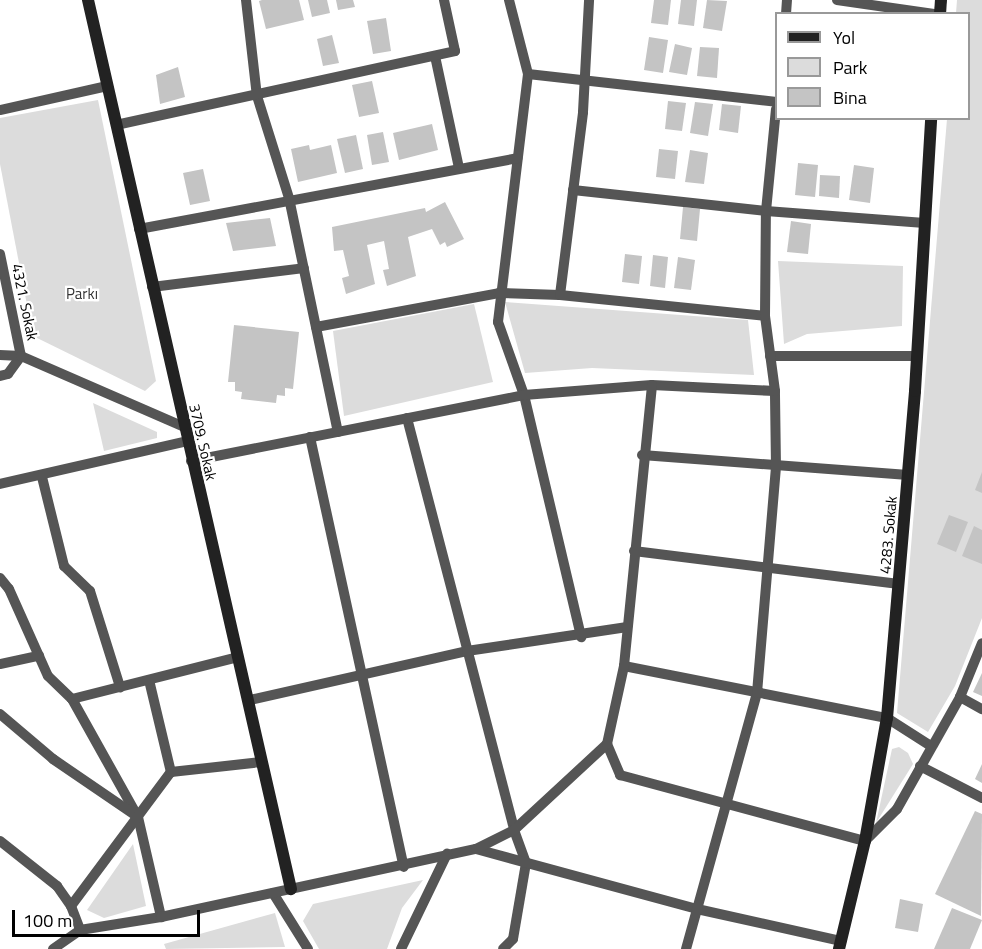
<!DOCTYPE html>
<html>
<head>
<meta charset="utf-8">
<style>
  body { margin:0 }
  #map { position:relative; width:982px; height:949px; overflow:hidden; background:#fff; font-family:"Titillium Web",sans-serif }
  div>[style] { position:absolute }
  .green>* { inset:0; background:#dcdcdc }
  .building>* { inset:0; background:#c4c4c4 }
  .street>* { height:10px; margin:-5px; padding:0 5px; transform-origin:5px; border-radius:5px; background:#555 }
  .secondary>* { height:12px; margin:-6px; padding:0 6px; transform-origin:6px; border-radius:6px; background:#222 }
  span { translate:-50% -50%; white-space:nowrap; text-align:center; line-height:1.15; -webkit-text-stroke:4.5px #fff; paint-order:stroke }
  .park-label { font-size:15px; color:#333 }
  .street-label { font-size:15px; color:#000 }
  .legend { position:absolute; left:775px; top:12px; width:195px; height:108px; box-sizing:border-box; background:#fff; border:2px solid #999; margin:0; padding:8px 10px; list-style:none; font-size:18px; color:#000 }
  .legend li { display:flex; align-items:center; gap:12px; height:30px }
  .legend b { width:30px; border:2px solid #999 }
  .scale { position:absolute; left:12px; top:910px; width:188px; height:27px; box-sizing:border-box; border:3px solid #000; border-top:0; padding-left:8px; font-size:18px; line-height:21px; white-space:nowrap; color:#000; -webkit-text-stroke:4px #fff; paint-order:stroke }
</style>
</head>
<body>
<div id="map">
  <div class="green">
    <i style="clip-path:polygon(957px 0,982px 0,982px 618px,955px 686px,928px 732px,897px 713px,947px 119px,968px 118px,968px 14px,956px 13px)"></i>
    <i style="clip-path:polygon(98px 100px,156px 381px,145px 391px,33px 336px,0 164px,0 118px)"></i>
    <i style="clip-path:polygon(778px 261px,903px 266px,902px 326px,807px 334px,784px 344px)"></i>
    <i style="clip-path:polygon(505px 302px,748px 320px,754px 375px,592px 368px,525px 373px)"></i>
    <i style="clip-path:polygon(474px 304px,493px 382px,344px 416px,333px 331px)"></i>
    <i style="clip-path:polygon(93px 403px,157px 432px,157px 438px,104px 451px)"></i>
    <i style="clip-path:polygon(899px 747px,908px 753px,913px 764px,876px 823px,892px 749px)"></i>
    <i style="clip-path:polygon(133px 844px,146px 906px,104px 918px,87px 910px)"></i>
    <i style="clip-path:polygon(423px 880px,402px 908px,387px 949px,319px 949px,303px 921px,313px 904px)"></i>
    <i style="clip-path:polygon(275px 913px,285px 947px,166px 949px,164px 944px)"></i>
  </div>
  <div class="building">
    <i style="clip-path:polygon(262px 0,299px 0,304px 20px,266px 29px,259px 1px)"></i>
    <i style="clip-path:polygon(308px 0,327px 0,330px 13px,312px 17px)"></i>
    <i style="clip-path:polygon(336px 0,353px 0,355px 7px,338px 10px)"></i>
    <i style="clip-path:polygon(654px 0,671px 0,668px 25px,651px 23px)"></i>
    <i style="clip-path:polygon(681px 0,697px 0,694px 26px,678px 24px)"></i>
    <i style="clip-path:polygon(707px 0,727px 1px,722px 31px,703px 28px)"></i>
    <i style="clip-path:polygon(386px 18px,391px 51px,373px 54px,367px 21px)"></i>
    <i style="clip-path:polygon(332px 35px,339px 63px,323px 66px,317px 39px)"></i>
    <i style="clip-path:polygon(649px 37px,668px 40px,663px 73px,644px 70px)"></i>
    <i style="clip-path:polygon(675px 44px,692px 48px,687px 75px,669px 72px)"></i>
    <i style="clip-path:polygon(700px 47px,719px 48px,717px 78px,697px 76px)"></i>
    <i style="clip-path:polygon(178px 67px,185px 97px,160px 104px,156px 75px)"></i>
    <i style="clip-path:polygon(372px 81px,379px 113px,359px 117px,352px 85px)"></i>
    <i style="clip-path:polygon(668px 101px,686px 103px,682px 131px,665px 129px)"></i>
    <i style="clip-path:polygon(695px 102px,713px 104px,708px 136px,690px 133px)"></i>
    <i style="clip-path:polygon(722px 104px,741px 106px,738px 133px,719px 130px)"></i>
    <i style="clip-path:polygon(432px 124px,438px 150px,399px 160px,393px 133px)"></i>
    <i style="clip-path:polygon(383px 132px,389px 162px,372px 165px,367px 135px)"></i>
    <i style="clip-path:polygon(356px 135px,363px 169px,345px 173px,337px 139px)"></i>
    <i style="clip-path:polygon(309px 145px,310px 150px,331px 145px,337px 173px,298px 182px,291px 149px)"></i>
    <i style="clip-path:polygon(659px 149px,678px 151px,675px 179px,656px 177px)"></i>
    <i style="clip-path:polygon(690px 150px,708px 153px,704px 184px,685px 182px)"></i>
    <i style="clip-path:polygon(798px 163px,818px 165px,815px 197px,795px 195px)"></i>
    <i style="clip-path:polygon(854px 165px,874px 168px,870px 203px,849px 200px)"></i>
    <i style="clip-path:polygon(203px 169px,210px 201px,190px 205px,183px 173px)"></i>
    <i style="clip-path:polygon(820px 175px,840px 176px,839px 198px,819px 196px)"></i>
    <i style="clip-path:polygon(445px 202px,464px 239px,447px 247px,445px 242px,440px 245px,432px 229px,408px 237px,416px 276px,387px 286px,383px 270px,389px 269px,384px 241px,367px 245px,375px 284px,346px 294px,342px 278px,349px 276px,343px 250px,334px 251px,332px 227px,425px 208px,426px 212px)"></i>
    <i style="clip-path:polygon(683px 207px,700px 209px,697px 241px,680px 239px)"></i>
    <i style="clip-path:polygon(270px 218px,276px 246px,233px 251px,226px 223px)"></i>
    <i style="clip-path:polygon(791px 221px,811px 224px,808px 254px,787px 252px)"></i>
    <i style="clip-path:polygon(625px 254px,642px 256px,639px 284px,622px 282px)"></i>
    <i style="clip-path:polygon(653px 255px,668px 257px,665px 288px,650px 286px)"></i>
    <i style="clip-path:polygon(678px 257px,695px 260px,691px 290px,674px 288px)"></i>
    <i style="clip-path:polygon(234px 325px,299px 332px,293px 389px,285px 388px,285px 396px,277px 395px,276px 403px,241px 399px,242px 392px,235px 391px,235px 382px,228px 382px)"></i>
    <i style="clip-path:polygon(982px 472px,982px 493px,975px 490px)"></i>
    <i style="clip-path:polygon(949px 515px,968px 522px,956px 552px,937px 544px)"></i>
    <i style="clip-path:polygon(974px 526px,982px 530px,982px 564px,962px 556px)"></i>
    <i style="clip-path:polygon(982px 673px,982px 696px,973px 692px)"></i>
    <i style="clip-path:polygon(982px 764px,982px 783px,975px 779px)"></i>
    <i style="clip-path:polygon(975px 811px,982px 814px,981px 916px,935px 894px)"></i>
    <i style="clip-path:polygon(900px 899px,923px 904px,918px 932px,895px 928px)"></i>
    <i style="clip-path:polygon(952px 908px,982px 920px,970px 949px,934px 949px)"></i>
  </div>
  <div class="street">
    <i style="left:246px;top:0;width:97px;rotate:83.5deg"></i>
    <i style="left:257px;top:96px;width:107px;rotate:72.6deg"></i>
    <i style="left:289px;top:198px;width:239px;rotate:78.2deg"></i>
    <i style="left:509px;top:0;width:76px;rotate:75.6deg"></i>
    <i style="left:528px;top:74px;width:250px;rotate:96.9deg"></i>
    <i style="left:498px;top:322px;width:77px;rotate:70.4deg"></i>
    <i style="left:524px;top:395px;width:249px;rotate:76.7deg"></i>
    <i style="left:837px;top:0;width:98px;rotate:8.2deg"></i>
    <i style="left:786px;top:14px;width:14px;rotate:-86deg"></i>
    <i style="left:435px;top:56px;width:115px;rotate:77.9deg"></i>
    <i style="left:528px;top:74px;width:250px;rotate:6.4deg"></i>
    <i style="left:0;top:110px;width:110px;rotate:-12.6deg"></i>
    <i style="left:116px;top:125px;width:347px;rotate:-12.3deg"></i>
    <i style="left:455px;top:51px;width:52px;rotate:-102.2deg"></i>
    <i style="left:573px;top:190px;width:194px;rotate:6.2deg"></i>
    <i style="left:766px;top:211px;width:159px;rotate:4.3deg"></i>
    <i style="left:139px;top:229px;width:385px;rotate:-10.6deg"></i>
    <i style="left:0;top:254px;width:104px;rotate:78.4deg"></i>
    <i style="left:21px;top:356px;width:22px;rotate:126deg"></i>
    <i style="left:8px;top:374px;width:8px;rotate:166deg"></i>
    <i style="left:152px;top:287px;width:153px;rotate:-7.1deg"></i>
    <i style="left:560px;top:295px;width:184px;rotate:-82.8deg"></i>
    <i style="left:583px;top:112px;width:112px;rotate:-86.9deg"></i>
    <i style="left:316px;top:327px;width:186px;rotate:-10.5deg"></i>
    <i style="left:499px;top:293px;width:61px;rotate:1.9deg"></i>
    <i style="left:560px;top:295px;width:206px;rotate:5.8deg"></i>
    <i style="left:0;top:355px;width:21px;rotate:3deg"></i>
    <i style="left:21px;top:356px;width:178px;rotate:23.5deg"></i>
    <i style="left:770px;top:356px;width:147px"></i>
    <i style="left:407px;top:418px;width:426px;rotate:75.4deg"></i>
    <i style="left:514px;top:830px;width:35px;rotate:70deg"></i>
    <i style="left:526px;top:863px;width:77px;rotate:99.7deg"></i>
    <i style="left:513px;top:939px;width:14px;rotate:135deg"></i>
    <i style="left:310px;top:437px;width:440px;rotate:77.7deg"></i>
    <i style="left:642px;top:455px;width:267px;rotate:4.3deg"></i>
    <i style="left:191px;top:461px;width:339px;rotate:-11.2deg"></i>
    <i style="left:524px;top:395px;width:128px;rotate:-4.5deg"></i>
    <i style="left:652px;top:385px;width:123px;rotate:2.8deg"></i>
    <i style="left:42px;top:477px;width:92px;rotate:76.1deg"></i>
    <i style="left:64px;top:566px;width:36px;rotate:44deg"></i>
    <i style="left:90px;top:591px;width:101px;rotate:72.6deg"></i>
    <i style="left:0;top:484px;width:192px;rotate:-12.9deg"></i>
    <i style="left:634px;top:551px;width:267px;rotate:7.1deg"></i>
    <i style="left:0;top:578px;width:14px;rotate:51deg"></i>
    <i style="left:9px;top:589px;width:95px;rotate:65.9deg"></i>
    <i style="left:48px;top:676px;width:33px;rotate:44deg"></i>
    <i style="left:72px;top:699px;width:135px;rotate:60.8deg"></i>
    <i style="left:138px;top:817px;width:103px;rotate:77deg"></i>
    <i style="left:0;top:664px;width:40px;rotate:-12deg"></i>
    <i style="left:624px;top:666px;width:268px;rotate:11.2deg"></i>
    <i style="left:887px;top:718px;width:52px;rotate:32.5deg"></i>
    <i style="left:149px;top:680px;width:95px;rotate:76.6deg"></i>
    <i style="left:960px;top:697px;width:25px;rotate:29deg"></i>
    <i style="left:72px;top:699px;width:171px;rotate:-14.2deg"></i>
    <i style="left:250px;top:700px;width:222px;rotate:-12.7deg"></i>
    <i style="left:467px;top:651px;width:162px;rotate:-8.5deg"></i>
    <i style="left:0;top:714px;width:70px;rotate:40.3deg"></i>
    <i style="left:53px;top:759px;width:99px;rotate:34.3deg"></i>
    <i style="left:607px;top:744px;width:34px;rotate:67deg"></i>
    <i style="left:620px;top:775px;width:254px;rotate:15.1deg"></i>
    <i style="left:865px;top:841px;width:45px;rotate:-45deg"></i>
    <i style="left:897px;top:809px;width:129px;rotate:-60.6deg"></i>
    <i style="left:960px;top:697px;width:58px;rotate:-67.8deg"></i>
    <i style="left:920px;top:766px;width:70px;rotate:27.3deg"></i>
    <i style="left:0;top:841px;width:73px;rotate:38.3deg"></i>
    <i style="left:57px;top:886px;width:24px;rotate:55deg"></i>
    <i style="left:71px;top:906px;width:26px;rotate:69deg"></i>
    <i style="left:476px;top:849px;width:229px;rotate:15.2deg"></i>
    <i style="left:697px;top:909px;width:148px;rotate:12.5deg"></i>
    <i style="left:273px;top:893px;width:66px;rotate:58deg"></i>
    <i style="left:71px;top:906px;width:167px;rotate:-53.3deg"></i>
    <i style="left:171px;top:772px;width:91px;rotate:-6.3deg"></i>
    <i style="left:53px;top:949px;width:33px;rotate:-35deg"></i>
    <i style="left:80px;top:930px;width:82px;rotate:-9.1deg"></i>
    <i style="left:161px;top:917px;width:322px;rotate:-12.2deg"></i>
    <i style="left:476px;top:849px;width:42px;rotate:-26.6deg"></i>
    <i style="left:514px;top:830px;width:127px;rotate:-42.8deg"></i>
    <i style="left:607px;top:744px;width:80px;rotate:-77.7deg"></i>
    <i style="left:624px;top:666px;width:282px;rotate:-84.3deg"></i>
    <i style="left:401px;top:949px;width:106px;rotate:-64.2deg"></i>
    <i style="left:686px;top:949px;width:266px;rotate:-74.5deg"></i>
    <i style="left:757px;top:693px;width:227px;rotate:-85.2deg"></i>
    <i style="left:776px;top:467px;width:76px;rotate:-90.8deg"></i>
    <i style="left:775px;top:391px;width:76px;rotate:-97.6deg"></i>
    <i style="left:765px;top:316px;width:105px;rotate:-89.5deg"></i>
    <i style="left:766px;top:211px;width:102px;rotate:-84.4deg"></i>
  </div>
  <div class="secondary">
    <i style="left:88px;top:0;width:912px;rotate:77.14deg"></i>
    <i style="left:940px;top:14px;width:14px;rotate:-86deg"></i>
    <i style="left:839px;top:949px;width:111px;rotate:-76.5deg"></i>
    <i style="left:865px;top:841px;width:125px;rotate:-79.9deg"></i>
    <i style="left:887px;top:718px;width:328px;rotate:-85.1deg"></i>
    <i style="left:915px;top:391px;width:273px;rotate:-86.6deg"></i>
  </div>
  <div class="park-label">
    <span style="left:82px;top:294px">Parkı</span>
  </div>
  <div class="street-label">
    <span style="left:25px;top:302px;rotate:78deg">4321. Sokak</span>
    <span style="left:203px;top:442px;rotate:77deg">3709. Sokak</span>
    <span style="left:888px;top:535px;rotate:-85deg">4283. Sokak</span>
  </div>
  <ul class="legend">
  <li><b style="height:8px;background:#222"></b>Yol</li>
  <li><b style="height:16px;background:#dcdcdc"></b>Park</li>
  <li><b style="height:16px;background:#c4c4c4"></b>Bina</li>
  </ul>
  <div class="scale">100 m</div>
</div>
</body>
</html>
